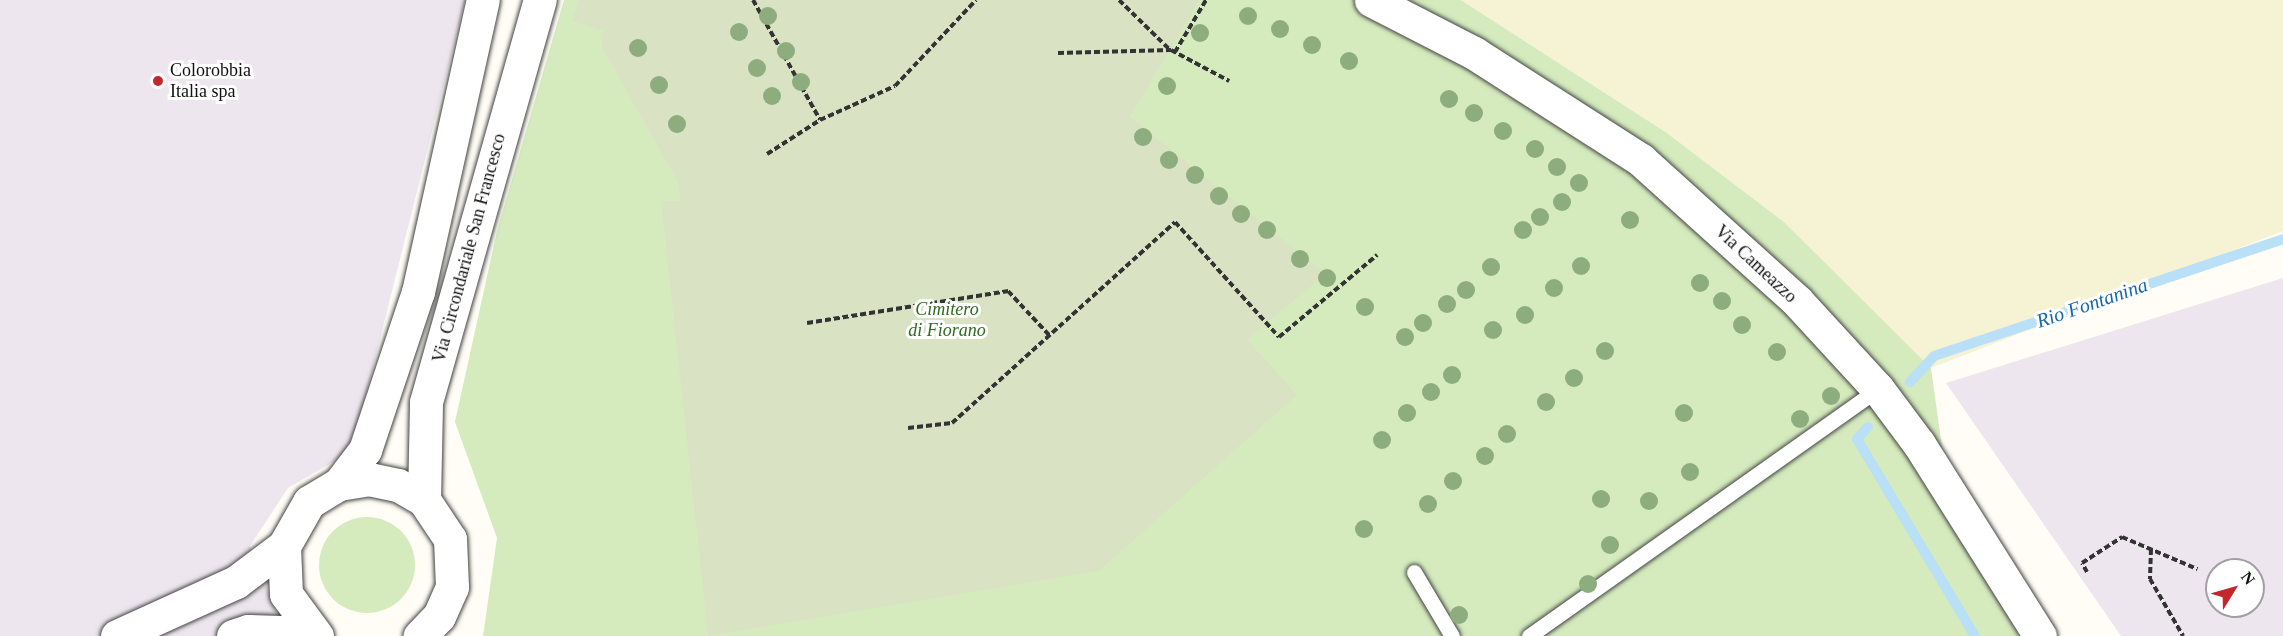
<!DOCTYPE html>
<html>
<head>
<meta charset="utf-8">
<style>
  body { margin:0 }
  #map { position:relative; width:2283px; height:636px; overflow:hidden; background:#fffdf5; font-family:"Times New Roman",serif }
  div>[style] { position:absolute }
  .industrial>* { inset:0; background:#eee6ef }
  .farmland>* { inset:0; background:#f6f3d4 }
  .green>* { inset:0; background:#d5ebbd }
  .round { border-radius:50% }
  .cemetery>* { inset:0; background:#d9e3c4 }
  .stream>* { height:10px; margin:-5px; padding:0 5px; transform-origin:5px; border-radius:5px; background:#b9e0f7 }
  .path>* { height:4px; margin-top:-2px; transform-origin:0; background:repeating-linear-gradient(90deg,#333 0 6px,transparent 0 9px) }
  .roads { filter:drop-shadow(0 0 2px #444) drop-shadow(0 0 2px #444) }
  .service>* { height:15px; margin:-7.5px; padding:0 7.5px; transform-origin:7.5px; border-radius:7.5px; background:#fff }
  .tertiary>* { height:33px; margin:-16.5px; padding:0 16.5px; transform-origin:16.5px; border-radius:16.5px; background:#fff }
  .trees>* { width:18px; height:18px; margin:-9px; border-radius:50%; background:#8dad7f }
  .dots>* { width:16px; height:16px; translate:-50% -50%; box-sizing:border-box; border:3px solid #fff; border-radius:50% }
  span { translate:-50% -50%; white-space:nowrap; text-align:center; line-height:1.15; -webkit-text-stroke:6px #fff; paint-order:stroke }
  .poi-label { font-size:18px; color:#111 }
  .left { translate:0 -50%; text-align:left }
  .street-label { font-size:18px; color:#111 }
  .park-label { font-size:18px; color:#2f6b1f; font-style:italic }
  .water-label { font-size:20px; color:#1768a6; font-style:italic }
  .north { position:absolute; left:2205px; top:558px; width:60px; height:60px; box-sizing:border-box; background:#fff; border:2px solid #a0a0a0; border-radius:50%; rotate:53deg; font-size:16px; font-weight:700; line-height:24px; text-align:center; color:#111 }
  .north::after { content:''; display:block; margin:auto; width:21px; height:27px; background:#c4262e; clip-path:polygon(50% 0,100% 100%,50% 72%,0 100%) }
</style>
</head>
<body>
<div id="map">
  <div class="industrial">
    <i style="clip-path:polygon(0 0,465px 0,352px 451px,288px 488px,250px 546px,285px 636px,0 636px)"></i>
    <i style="clip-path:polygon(evenodd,2283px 278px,2283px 636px,2121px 636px,1946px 383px,2283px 278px,2217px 570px,2253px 570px,2253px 606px,2217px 606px,2217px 570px)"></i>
  </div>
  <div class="farmland">
    <i style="clip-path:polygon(1461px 0,2283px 0,2283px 231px,1931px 368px,1784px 222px,1667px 133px)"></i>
  </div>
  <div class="green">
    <i style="clip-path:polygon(564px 0,1461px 0,1667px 133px,1784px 222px,1931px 368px,1947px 483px,2045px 636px,483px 636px,497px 538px,455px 422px,497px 231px)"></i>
    <i class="round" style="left:319px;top:517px;width:96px;height:96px"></i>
  </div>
  <div class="cemetery">
    <i style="clip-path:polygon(578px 0,1200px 0,1130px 117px,1326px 274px,1247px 339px,1297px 395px,1099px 571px,708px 636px,661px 201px,681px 201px,678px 182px,601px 46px,603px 31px,572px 21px)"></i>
  </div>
  <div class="stream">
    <i style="left:1910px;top:382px;width:35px;rotate:-47deg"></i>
    <i style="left:1934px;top:356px;width:368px;rotate:-18.5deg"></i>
    <i style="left:1868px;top:427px;width:16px;rotate:133deg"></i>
    <i style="left:1857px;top:439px;width:230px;rotate:59.1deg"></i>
  </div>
  <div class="path">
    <i style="left:753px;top:0;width:137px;rotate:60.8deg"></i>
    <i style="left:820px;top:120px;width:82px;rotate:-24.4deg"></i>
    <i style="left:895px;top:86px;width:118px;rotate:-46.7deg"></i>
    <i style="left:1119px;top:0;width:71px;rotate:44.4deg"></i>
    <i style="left:1175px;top:52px;width:61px;rotate:-59.2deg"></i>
    <i style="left:1058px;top:53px;width:113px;rotate:-1.5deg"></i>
    <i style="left:1171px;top:50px;width:66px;rotate:28.1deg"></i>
    <i style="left:767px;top:154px;width:63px;rotate:-32.7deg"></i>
    <i style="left:807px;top:323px;width:204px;rotate:-9deg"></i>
    <i style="left:1008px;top:291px;width:60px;rotate:47deg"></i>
    <i style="left:908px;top:428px;width:44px;rotate:-6.5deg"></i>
    <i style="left:952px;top:423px;width:300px;rotate:-42deg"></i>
    <i style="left:1175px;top:222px;width:155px;rotate:47.9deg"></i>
    <i style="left:1279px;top:337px;width:128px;rotate:-39.9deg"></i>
    <i style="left:2151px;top:549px;width:30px;rotate:92deg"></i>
    <i style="left:2150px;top:579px;width:66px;rotate:59.9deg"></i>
    <i style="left:2087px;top:572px;width:10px;rotate:-119deg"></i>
    <i style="left:2082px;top:563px;width:48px;rotate:-33deg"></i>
    <i style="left:2122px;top:537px;width:82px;rotate:23.1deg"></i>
  </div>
  <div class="roads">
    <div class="service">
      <i style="left:1414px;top:572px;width:74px;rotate:59.3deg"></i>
      <i style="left:1529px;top:636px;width:428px;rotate:-35.3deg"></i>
    </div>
    <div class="tertiary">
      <i style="left:1371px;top:0;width:116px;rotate:27.2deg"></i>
      <i style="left:1474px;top:53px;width:198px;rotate:32.6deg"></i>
      <i style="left:1641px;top:160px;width:210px;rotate:42.1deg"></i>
      <i style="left:1797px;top:301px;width:120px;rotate:47.4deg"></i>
      <i style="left:1878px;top:389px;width:69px;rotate:53.3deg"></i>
      <i style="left:1919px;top:444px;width:227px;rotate:57.8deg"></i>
      <i style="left:339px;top:484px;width:43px;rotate:-52.6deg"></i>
      <i style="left:365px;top:450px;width:167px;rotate:-71.5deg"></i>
      <i style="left:418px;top:292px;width:299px;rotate:-77.5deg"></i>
      <i style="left:424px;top:500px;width:98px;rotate:-88.8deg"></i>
      <i style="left:426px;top:402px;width:418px;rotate:-74.2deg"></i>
      <i style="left:117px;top:636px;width:131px;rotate:-24.4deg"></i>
      <i style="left:236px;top:582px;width:60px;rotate:-36.9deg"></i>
      <i style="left:233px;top:636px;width:16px;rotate:-18deg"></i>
      <i style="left:248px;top:631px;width:65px;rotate:1.8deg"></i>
      <i style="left:317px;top:636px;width:52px;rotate:-126.4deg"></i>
      <i style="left:286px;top:594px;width:48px;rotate:-92.4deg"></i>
      <i style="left:284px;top:546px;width:51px;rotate:-60.4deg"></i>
      <i style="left:309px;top:502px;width:35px;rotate:-31deg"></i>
      <i style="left:339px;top:484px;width:30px;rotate:-9deg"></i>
      <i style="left:369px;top:479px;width:30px;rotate:12deg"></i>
      <i style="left:398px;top:485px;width:30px;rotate:30deg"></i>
      <i style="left:424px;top:500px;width:47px;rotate:56.3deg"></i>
      <i style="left:450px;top:539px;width:48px;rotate:87.6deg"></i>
      <i style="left:452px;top:587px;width:32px;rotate:114deg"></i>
      <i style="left:439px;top:616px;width:28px;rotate:134deg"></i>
    </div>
  </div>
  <div class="trees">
    <i style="left:768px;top:16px"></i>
    <i style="left:1248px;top:16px"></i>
    <i style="left:1280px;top:29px"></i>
    <i style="left:739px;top:32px"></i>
    <i style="left:1200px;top:33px"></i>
    <i style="left:1312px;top:45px"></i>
    <i style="left:638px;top:48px"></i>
    <i style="left:786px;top:51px"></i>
    <i style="left:1349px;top:61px"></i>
    <i style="left:757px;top:68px"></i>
    <i style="left:801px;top:82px"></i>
    <i style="left:659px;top:85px"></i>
    <i style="left:1167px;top:86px"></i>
    <i style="left:772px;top:96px"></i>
    <i style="left:1449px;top:99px"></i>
    <i style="left:1474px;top:113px"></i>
    <i style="left:677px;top:124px"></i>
    <i style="left:1503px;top:131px"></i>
    <i style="left:1143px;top:137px"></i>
    <i style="left:1535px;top:149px"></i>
    <i style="left:1169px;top:160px"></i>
    <i style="left:1557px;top:167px"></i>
    <i style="left:1195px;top:175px"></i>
    <i style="left:1579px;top:183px"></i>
    <i style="left:1219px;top:196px"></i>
    <i style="left:1562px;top:202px"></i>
    <i style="left:1241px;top:214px"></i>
    <i style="left:1540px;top:217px"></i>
    <i style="left:1630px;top:220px"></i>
    <i style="left:1267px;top:230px"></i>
    <i style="left:1523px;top:230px"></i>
    <i style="left:1300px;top:259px"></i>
    <i style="left:1581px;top:266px"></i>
    <i style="left:1491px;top:267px"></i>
    <i style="left:1327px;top:278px"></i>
    <i style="left:1700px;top:283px"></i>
    <i style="left:1554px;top:288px"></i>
    <i style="left:1466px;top:290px"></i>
    <i style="left:1722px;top:301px"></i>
    <i style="left:1447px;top:304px"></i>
    <i style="left:1365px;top:307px"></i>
    <i style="left:1525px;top:315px"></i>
    <i style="left:1423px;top:323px"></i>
    <i style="left:1742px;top:325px"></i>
    <i style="left:1493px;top:330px"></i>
    <i style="left:1405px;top:337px"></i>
    <i style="left:1605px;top:351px"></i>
    <i style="left:1777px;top:352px"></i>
    <i style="left:1452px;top:375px"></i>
    <i style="left:1574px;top:378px"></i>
    <i style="left:1431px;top:392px"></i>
    <i style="left:1831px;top:396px"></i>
    <i style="left:1546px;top:402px"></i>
    <i style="left:1407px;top:413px"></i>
    <i style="left:1684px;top:413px"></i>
    <i style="left:1800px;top:419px"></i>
    <i style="left:1507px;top:434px"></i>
    <i style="left:1382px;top:440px"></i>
    <i style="left:1485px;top:456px"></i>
    <i style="left:1690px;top:472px"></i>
    <i style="left:1453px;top:481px"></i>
    <i style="left:1601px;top:499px"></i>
    <i style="left:1649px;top:501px"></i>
    <i style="left:1428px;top:504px"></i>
    <i style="left:1364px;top:529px"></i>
    <i style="left:1610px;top:545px"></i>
    <i style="left:1588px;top:584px"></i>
    <i style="left:1459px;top:615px"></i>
  </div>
  <div class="dots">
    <i style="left:158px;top:81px;background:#c4262e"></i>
  </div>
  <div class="poi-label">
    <span class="left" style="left:170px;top:81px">Colorobbia<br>Italia spa</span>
  </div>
  <div class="street-label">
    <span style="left:469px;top:248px;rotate:-75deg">Via Circondariale San Francesco</span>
    <span style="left:1756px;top:264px;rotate:43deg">Via Cameazzo</span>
  </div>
  <div class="park-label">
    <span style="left:947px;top:320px">Cimitero<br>di Fiorano</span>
  </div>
  <div class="water-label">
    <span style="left:2092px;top:303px;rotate:-19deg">Rio Fontanina</span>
  </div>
  <div class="north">N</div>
</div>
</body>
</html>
